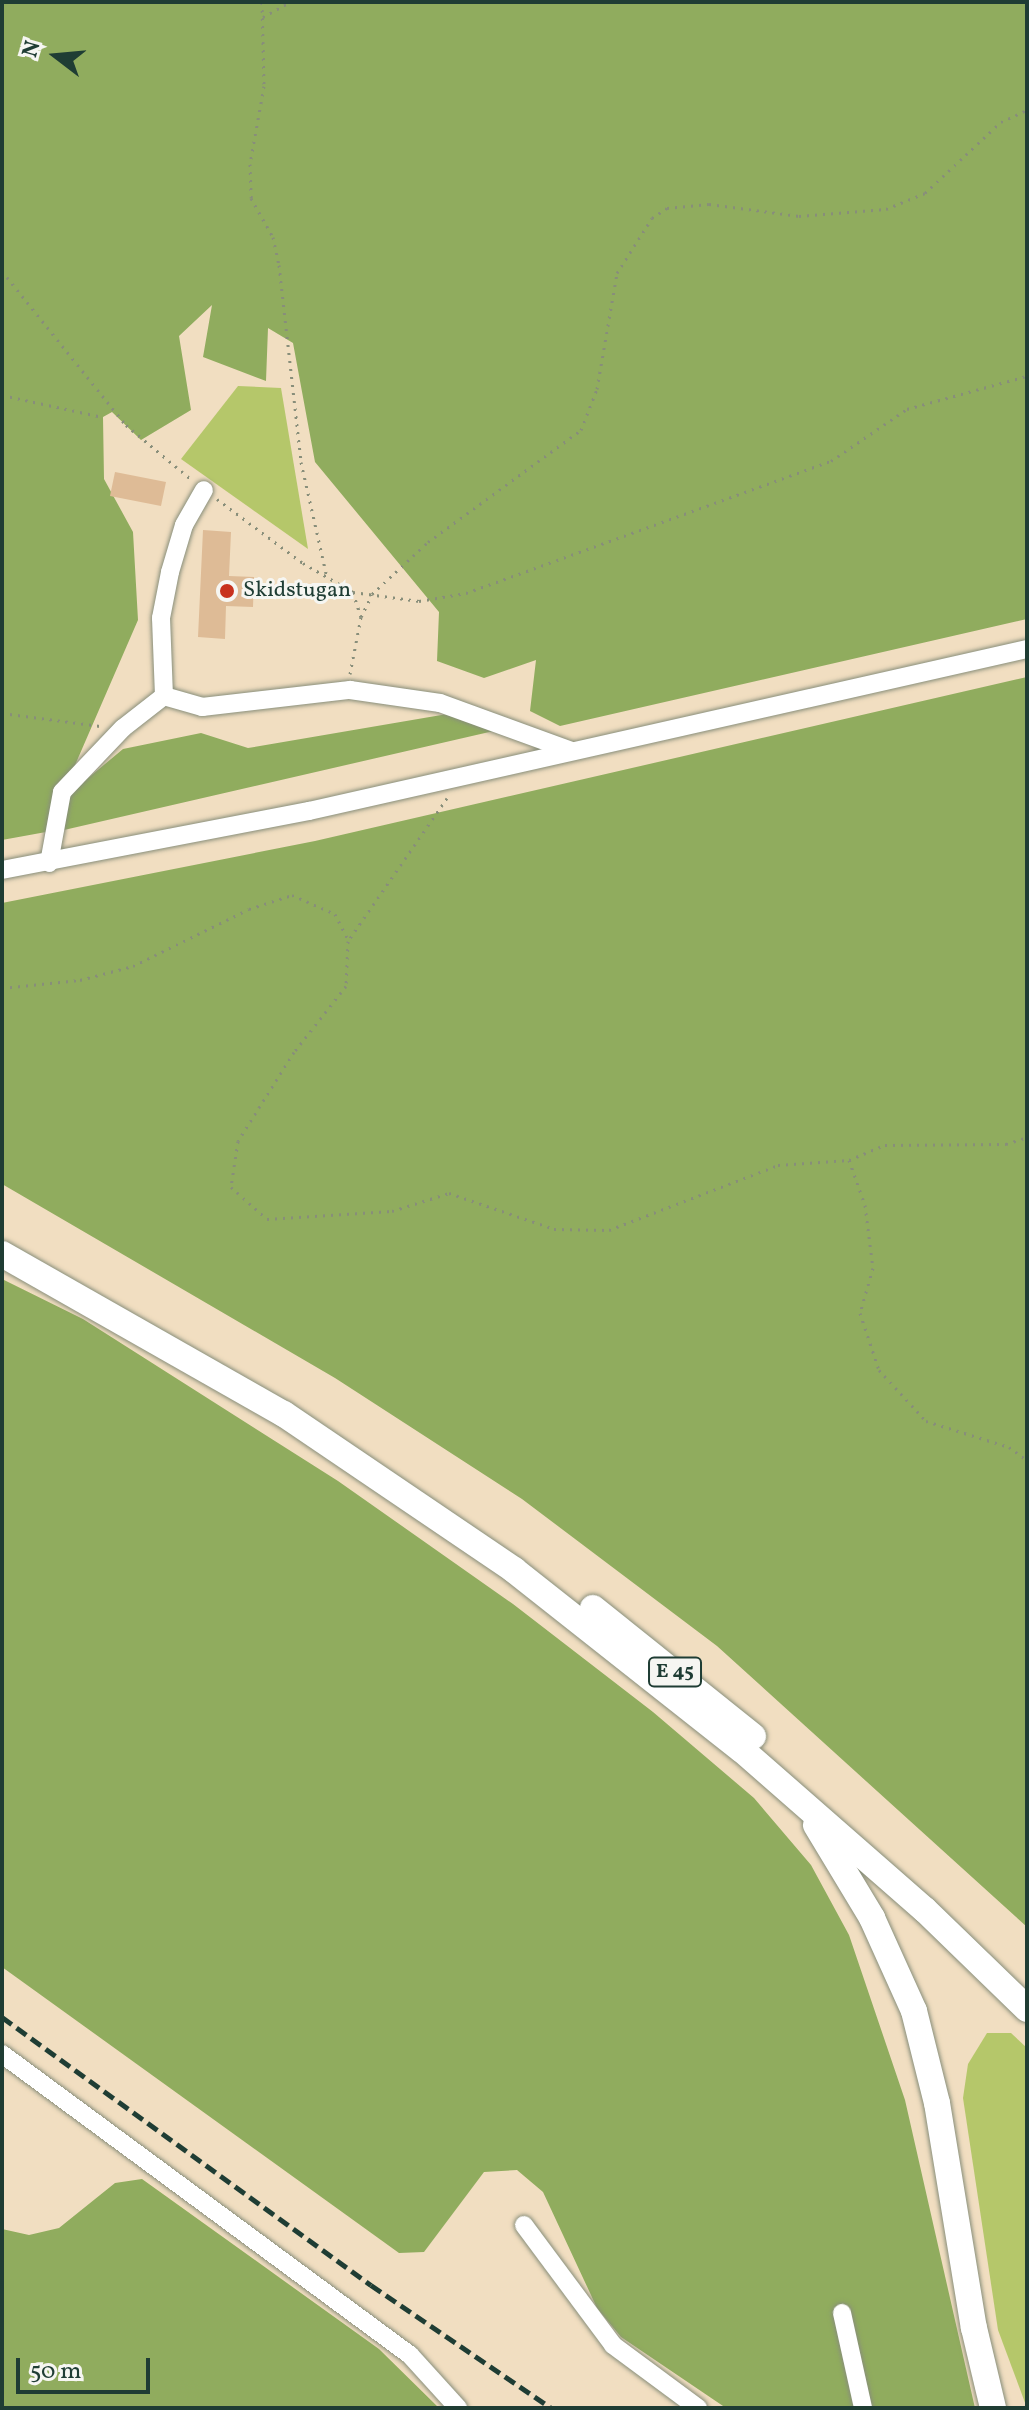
<!DOCTYPE html>
<html>
<head>
<meta charset="utf-8">
<style>
  body { margin:0 }
  #map { position:relative; width:1029px; height:2410px; overflow:hidden; background:#f1dec1; font-family:Vollkorn,serif }
  div>[style] { position:absolute }
  .green>* { inset:0; background:#b5c76a }
  .forest>* { inset:0; background:#90ac5e }
  .building>* { inset:0; background:#debb96 }
  .path>* { height:3px; margin-top:-1.5px; transform-origin:0; background:repeating-linear-gradient(90deg,#888e7a 0 2px,transparent 0 8px) }
  .roads { filter:drop-shadow(0 0 2px #888e7a) drop-shadow(0 0 2px #888e7a) }
  .minor>* { height:18px; margin:-9px; padding:0 9px; transform-origin:9px; border-radius:9px; background:#fff }
  .highway>* { height:26px; margin:-13px; padding:0 13px; transform-origin:13px; border-radius:13px; background:#fff }
  .rail>* { height:5px; margin-top:-2.5px; transform-origin:0; background:repeating-linear-gradient(90deg,#1f3d34 0 12px,transparent 0 18px) }
  .dots>* { width:22px; height:22px; translate:-50% -50%; box-sizing:border-box; border:4px solid #f6f6f2; border-radius:50% }
  span { translate:-50% -50%; white-space:nowrap; text-align:center; line-height:1.15; -webkit-text-stroke:6px #f6f6f2; paint-order:stroke }
  .shield-label span { padding:2px 6px; background:#f6f6f2; border:2px solid; border-radius:6px; -webkit-text-stroke-width:0 }
  .shield-label { font-size:20px; color:#1f3d34; font-weight:700 }
  .poi-label { font-size:22px; color:#1f3d34 }
  .left { translate:0 -50%; text-align:left }
  .frame { position:absolute; inset:0; border:4px solid #1f3d34; pointer-events:none }
  .north { position:absolute; left:16px; top:16px; width:80px; height:80px; -webkit-text-stroke:6px #f6f6f2; paint-order:stroke; rotate:286deg; font-size:22px; font-weight:700; line-height:32px; text-align:center; color:#1f3d34 }
  .north::after { content:''; display:block; margin:auto; width:28px; height:36px; background:#1f3d34; clip-path:polygon(50% 0,100% 100%,50% 72%,0 100%) }
  .scale { position:absolute; left:16px; top:2358px; width:134px; height:36px; box-sizing:border-box; border:4px solid #1f3d34; border-top:0; padding-left:10px; font-size:24px; line-height:28px; white-space:nowrap; color:#1f3d34; -webkit-text-stroke:6px #f6f6f2; paint-order:stroke }
</style>
</head>
<body>
<div id="map">
  <div class="green">
    <i style="clip-path:polygon(238px 386px,281px 388px,308px 549px,181px 459px)"></i>
    <i style="clip-path:polygon(987px 2033px,1011px 2033px,1027px 2048px,1027px 2408px,998px 2330px,963px 2098px,968px 2064px)"></i>
  </div>
  <div class="forest">
    <i style="clip-path:polygon(2px 2px,1027px 2px,1027px 619px,560px 726px,530px 711px,536px 660px,484px 678px,437px 661px,439px 612px,315px 462px,293px 343px,268px 328px,266px 381px,203px 357px,212px 305px,179px 336px,191px 410px,141px 440px,112px 412px,103px 417px,104px 479px,133px 532px,138px 620px,46px 832px,2px 840px)"></i>
    <i style="clip-path:polygon(1027px 677px,1027px 1927px,717px 1646px,522px 1499px,335px 1378px,2px 1184px,2px 903px,315px 841px)"></i>
    <i style="clip-path:polygon(459px 712px,498px 730px,64px 830px,69px 794px,123px 749px,201px 733px,248px 748px)"></i>
    <i style="clip-path:polygon(2px 1279px,83px 1319px,338px 1481px,513px 1604px,653px 1712px,754px 1798px,811px 1865px,849px 1935px,905px 2100px,975px 2408px,726px 2408px,621px 2337px,597px 2308px,543px 2192px,517px 2170px,484px 2172px,424px 2252px,399px 2253px,2px 1967px)"></i>
    <i style="clip-path:polygon(142px 2179px,379px 2349px,439px 2408px,2px 2408px,2px 2229px,29px 2235px,59px 2228px,115px 2183px)"></i>
  </div>
  <div class="building">
    <i style="clip-path:polygon(115px 472px,166px 482px,161px 506px,110px 496px)"></i>
    <i style="clip-path:polygon(203px 530px,231px 532px,229px 576px,254px 577px,253px 607px,226px 606px,225px 639px,198px 637px)"></i>
  </div>
  <div class="path">
    <i style="left:262px;top:2px;width:84px;rotate:88.6deg"></i>
    <i style="left:264px;top:86px;width:79px;rotate:100.2deg"></i>
    <i style="left:250px;top:164px;width:34px;rotate:88deg"></i>
    <i style="left:251px;top:198px;width:45px;rotate:60.6deg"></i>
    <i style="left:273px;top:237px;width:29px;rotate:78deg"></i>
    <i style="left:279px;top:265px;width:198px;rotate:83.6deg"></i>
    <i style="left:301px;top:462px;width:118px;rotate:77.3deg"></i>
    <i style="left:263px;top:17px;width:31px;rotate:-29deg"></i>
    <i style="left:2px;top:271px;width:198px;rotate:51.2deg"></i>
    <i style="left:126px;top:425px;width:86px;rotate:39.8deg"></i>
    <i style="left:2px;top:395px;width:103px;rotate:12.3deg"></i>
    <i style="left:217px;top:499px;width:107px;rotate:36.7deg"></i>
    <i style="left:303px;top:563px;width:58px;rotate:30.1deg"></i>
    <i style="left:353px;top:592px;width:67px;rotate:7.8deg"></i>
    <i style="left:419px;top:601px;width:48px;rotate:-9.7deg"></i>
    <i style="left:466px;top:593px;width:388px;rotate:-19.9deg"></i>
    <i style="left:831px;top:461px;width:92px;rotate:-34.4deg"></i>
    <i style="left:907px;top:409px;width:124px;rotate:-15.4deg"></i>
    <i style="left:361px;top:617px;width:25px;rotate:-64deg"></i>
    <i style="left:372px;top:594px;width:76px;rotate:-42.9deg"></i>
    <i style="left:428px;top:542px;width:190px;rotate:-36.2deg"></i>
    <i style="left:581px;top:430px;width:44px;rotate:-68.7deg"></i>
    <i style="left:597px;top:389px;width:118px;rotate:-80.2deg"></i>
    <i style="left:617px;top:273px;width:65px;rotate:-57.5deg"></i>
    <i style="left:652px;top:218px;width:18px;rotate:-34deg"></i>
    <i style="left:667px;top:208px;width:42px;rotate:-5.4deg"></i>
    <i style="left:709px;top:204px;width:91px;rotate:7.6deg"></i>
    <i style="left:799px;top:216px;width:87px;rotate:-4.6deg"></i>
    <i style="left:886px;top:209px;width:42px;rotate:-22.3deg"></i>
    <i style="left:925px;top:193px;width:104px;rotate:-43.1deg"></i>
    <i style="left:1001px;top:122px;width:29px;rotate:-25deg"></i>
    <i style="left:350px;top:674px;width:58px;rotate:-79.1deg"></i>
    <i style="left:361px;top:617px;width:26px;rotate:-108deg"></i>
    <i style="left:2px;top:713px;width:99px;rotate:7.6deg"></i>
    <i style="left:447px;top:798px;width:174px;rotate:124.7deg"></i>
    <i style="left:348px;top:941px;width:45px;rotate:92.5deg"></i>
    <i style="left:346px;top:986px;width:84px;rotate:128.2deg"></i>
    <i style="left:294px;top:1052px;width:105px;rotate:122.2deg"></i>
    <i style="left:238px;top:1141px;width:47px;rotate:98.7deg"></i>
    <i style="left:231px;top:1187px;width:48px;rotate:41.6deg"></i>
    <i style="left:267px;top:1219px;width:125px;rotate:-3.7deg"></i>
    <i style="left:392px;top:1211px;width:60px;rotate:-17.5deg"></i>
    <i style="left:449px;top:1193px;width:111px;rotate:18.9deg"></i>
    <i style="left:554px;top:1229px;width:55px;rotate:1deg"></i>
    <i style="left:609px;top:1230px;width:181px;rotate:-21deg"></i>
    <i style="left:778px;top:1165px;width:71px;rotate:-4deg"></i>
    <i style="left:849px;top:1160px;width:48px;rotate:70.4deg"></i>
    <i style="left:865px;top:1205px;width:64px;rotate:82.8deg"></i>
    <i style="left:873px;top:1268px;width:47px;rotate:106.1deg"></i>
    <i style="left:860px;top:1313px;width:60px;rotate:71.6deg"></i>
    <i style="left:879px;top:1370px;width:69px;rotate:47.3deg"></i>
    <i style="left:926px;top:1421px;width:87px;rotate:17.4deg"></i>
    <i style="left:1009px;top:1447px;width:22px;rotate:36deg"></i>
    <i style="left:2px;top:988px;width:78px;rotate:-5.9deg"></i>
    <i style="left:80px;top:980px;width:55px;rotate:-14.8deg"></i>
    <i style="left:133px;top:966px;width:129px;rotate:-26.2deg"></i>
    <i style="left:249px;top:909px;width:45px;rotate:-18deg"></i>
    <i style="left:292px;top:895px;width:47px;rotate:23.8deg"></i>
    <i style="left:335px;top:914px;width:29px;rotate:63deg"></i>
    <i style="left:849px;top:1160px;width:39px;rotate:-23deg"></i>
    <i style="left:885px;top:1145px;width:121px;rotate:-0.5deg"></i>
    <i style="left:1006px;top:1144px;width:22px;rotate:-18deg"></i>
  </div>
  <div class="roads">
    <div class="minor">
      <i style="left:164px;top:696px;width:78px;rotate:-92.2deg"></i>
      <i style="left:161px;top:618px;width:47px;rotate:-78.9deg"></i>
      <i style="left:170px;top:572px;width:49px;rotate:-73.4deg"></i>
      <i style="left:184px;top:525px;width:40px;rotate:-60.3deg"></i>
      <i style="left:49px;top:863px;width:72px;rotate:-79.6deg"></i>
      <i style="left:62px;top:792px;width:88px;rotate:-46.4deg"></i>
      <i style="left:123px;top:728px;width:52px;rotate:-38deg"></i>
      <i style="left:164px;top:696px;width:40px;rotate:16deg"></i>
      <i style="left:202px;top:707px;width:149px;rotate:-6.6deg"></i>
      <i style="left:350px;top:690px;width:91px;rotate:8.2deg"></i>
      <i style="left:440px;top:703px;width:140px;rotate:20deg"></i>
      <i style="left:2px;top:870px;width:313px;rotate:-10.9deg"></i>
      <i style="left:309px;top:811px;width:736px;rotate:-12.71deg"></i>
      <i style="left:2px;top:2054px;width:507px;rotate:36.42deg"></i>
      <i style="left:410px;top:2355px;width:72px;rotate:47.8deg"></i>
      <i style="left:524px;top:2225px;width:149px;rotate:53.4deg"></i>
      <i style="left:613px;top:2345px;width:106px;rotate:36.5deg"></i>
      <i style="left:842px;top:2313px;width:97px;rotate:77.5deg"></i>
    </div>
    <div class="highway">
      <i style="left:2px;top:1254px;width:324px;rotate:29.6deg"></i>
      <i style="left:284px;top:1414px;width:278px;rotate:34.1deg"></i>
      <i style="left:514px;top:1570px;width:289px;rotate:38.3deg"></i>
      <i style="left:741px;top:1749px;width:244px;rotate:41.2deg"></i>
      <i style="left:925px;top:1910px;width:142px;rotate:44.1deg"></i>
      <i style="left:593px;top:1608px;width:205px;rotate:38.7deg"></i>
      <i style="left:816px;top:1825px;width:109px;rotate:58.9deg"></i>
      <i style="left:872px;top:1918px;width:102px;rotate:65.7deg"></i>
      <i style="left:914px;top:2011px;width:95px;rotate:76deg"></i>
      <i style="left:937px;top:2103px;width:228px;rotate:80.7deg"></i>
      <i style="left:974px;top:2328px;width:82px;rotate:76.6deg"></i>
    </div>
  </div>
  <div class="rail">
    <i style="left:2px;top:2017px;width:456px;rotate:36deg"></i>
    <i style="left:371px;top:2285px;width:218px;rotate:34.3deg"></i>
  </div>
  <div class="dots">
    <i style="left:227px;top:591px;background:#c8321e"></i>
  </div>
  <div class="shield-label">
    <span style="left:675px;top:1672px">E 45</span>
  </div>
  <div class="poi-label">
    <span class="left" style="left:243px;top:591px">Skidstugan</span>
  </div>
  <div class="frame"></div>
  <div class="north">N</div>
  <div class="scale">50 m</div>
</div>
</body>
</html>
